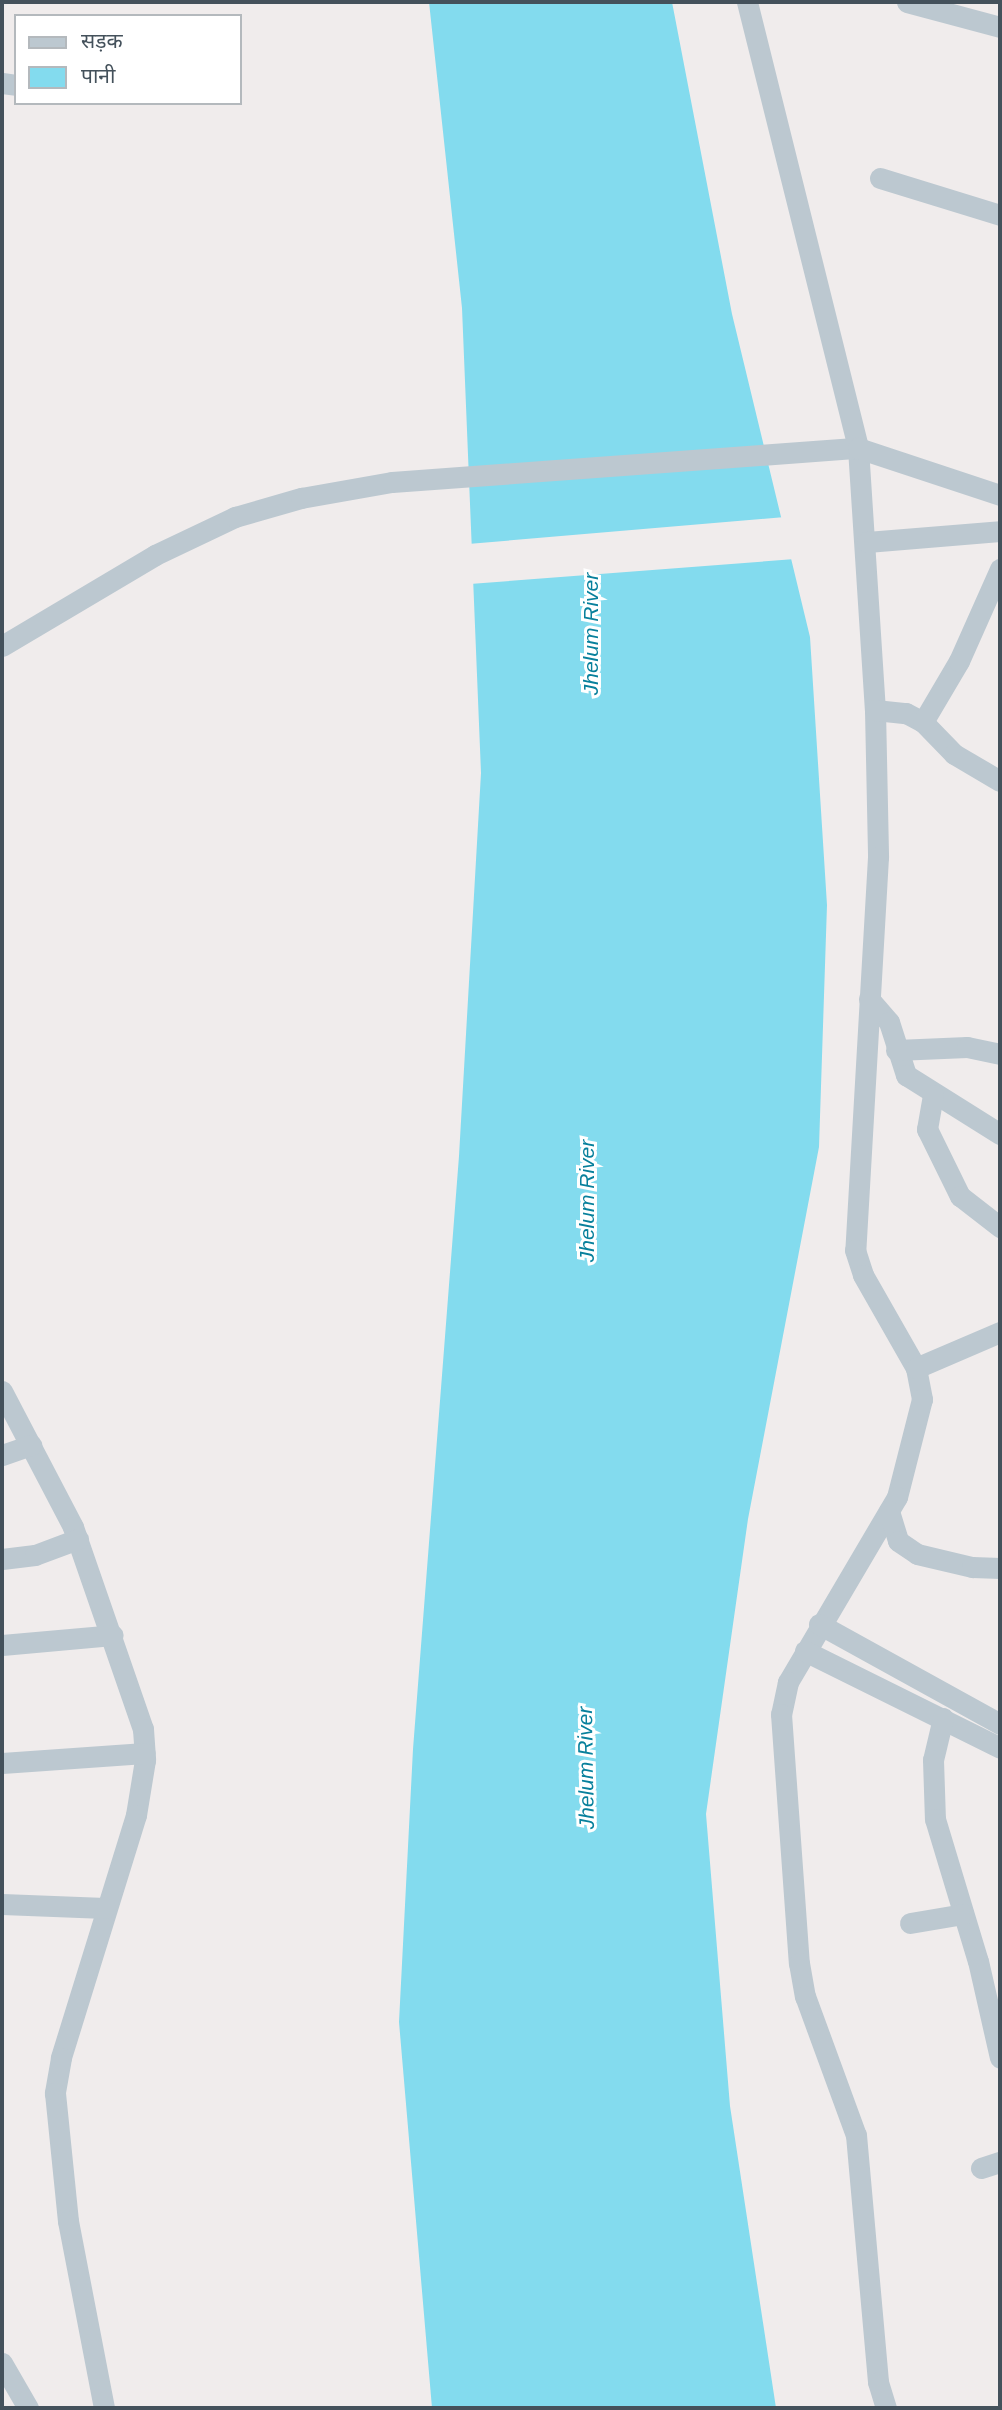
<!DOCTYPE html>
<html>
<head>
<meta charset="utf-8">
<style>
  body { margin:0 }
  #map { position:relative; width:1002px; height:2410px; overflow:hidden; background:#f0ecec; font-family:Arial,"Noto Sans Devanagari",sans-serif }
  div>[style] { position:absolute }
  .water>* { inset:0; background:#83dbee }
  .pier>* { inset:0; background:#f0ecec }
  .minor>* { height:21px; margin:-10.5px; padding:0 10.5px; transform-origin:10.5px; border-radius:10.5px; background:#bcc8d0 }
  span { translate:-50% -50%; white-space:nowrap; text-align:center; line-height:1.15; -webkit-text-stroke:6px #fff; paint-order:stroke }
  .water-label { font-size:21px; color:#08809c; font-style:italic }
  .frame { position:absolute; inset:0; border:4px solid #44515b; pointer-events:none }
  .legend { position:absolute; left:14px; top:14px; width:228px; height:91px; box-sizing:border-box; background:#fff; border:2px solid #b4b9bd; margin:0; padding:9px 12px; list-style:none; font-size:21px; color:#44515b }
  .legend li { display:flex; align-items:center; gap:14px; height:35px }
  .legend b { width:35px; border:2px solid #b4b9bd }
</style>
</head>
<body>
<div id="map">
  <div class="water">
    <i style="clip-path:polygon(429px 2px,672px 2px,732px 314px,810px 637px,827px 905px,819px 1147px,748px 1519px,706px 1814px,730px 2106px,776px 2408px,432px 2408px,399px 2022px,413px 1749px,459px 1156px,481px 773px,462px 308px)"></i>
  </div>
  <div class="pier">
    <i style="clip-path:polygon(785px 517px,795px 559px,470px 584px,468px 544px)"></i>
  </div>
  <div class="minor">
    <i style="left:747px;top:2px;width:460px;rotate:76deg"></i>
    <i style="left:858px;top:448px;width:263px;rotate:86.3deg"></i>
    <i style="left:875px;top:710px;width:147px;rotate:88.8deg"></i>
    <i style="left:878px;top:857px;width:394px;rotate:93.3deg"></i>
    <i style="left:855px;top:1250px;width:26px;rotate:72deg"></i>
    <i style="left:863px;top:1275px;width:107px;rotate:60.3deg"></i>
    <i style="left:916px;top:1368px;width:32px;rotate:79deg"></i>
    <i style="left:922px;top:1399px;width:101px;rotate:104.3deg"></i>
    <i style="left:897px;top:1497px;width:215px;rotate:120.5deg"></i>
    <i style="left:788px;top:1682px;width:33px;rotate:102deg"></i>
    <i style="left:781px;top:1714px;width:250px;rotate:85.9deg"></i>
    <i style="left:799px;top:1963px;width:34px;rotate:80deg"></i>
    <i style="left:805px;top:1996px;width:148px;rotate:69.9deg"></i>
    <i style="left:856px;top:2135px;width:248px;rotate:84.9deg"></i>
    <i style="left:878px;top:2382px;width:27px;rotate:73deg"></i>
    <i style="left:907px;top:2px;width:96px;rotate:15deg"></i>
    <i style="left:2px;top:83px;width:14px;rotate:8deg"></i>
    <i style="left:880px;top:178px;width:126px;rotate:17.1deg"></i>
    <i style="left:867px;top:542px;width:133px;rotate:-4.7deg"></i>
    <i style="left:2px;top:646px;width:178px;rotate:-30.7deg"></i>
    <i style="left:155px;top:555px;width:89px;rotate:-25.4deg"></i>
    <i style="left:235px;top:517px;width:69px;rotate:-16.1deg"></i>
    <i style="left:301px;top:498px;width:92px;rotate:-10deg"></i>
    <i style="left:392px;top:482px;width:467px;rotate:-4.2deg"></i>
    <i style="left:858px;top:448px;width:150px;rotate:18.3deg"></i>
    <i style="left:875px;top:710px;width:31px;rotate:6deg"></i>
    <i style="left:906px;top:713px;width:19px;rotate:28deg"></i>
    <i style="left:923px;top:722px;width:45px;rotate:45.9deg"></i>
    <i style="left:954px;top:754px;width:53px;rotate:30.4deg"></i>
    <i style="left:923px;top:722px;width:71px;rotate:-59.5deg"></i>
    <i style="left:959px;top:661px;width:101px;rotate:-66deg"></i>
    <i style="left:869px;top:999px;width:30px;rotate:49deg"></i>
    <i style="left:889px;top:1022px;width:56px;rotate:72.2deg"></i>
    <i style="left:906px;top:1075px;width:111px;rotate:32.1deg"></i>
    <i style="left:896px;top:1050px;width:71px;rotate:-2.4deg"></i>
    <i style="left:967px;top:1047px;width:34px;rotate:12deg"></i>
    <i style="left:933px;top:1095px;width:35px;rotate:100deg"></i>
    <i style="left:927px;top:1129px;width:75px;rotate:63.8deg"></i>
    <i style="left:960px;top:1196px;width:51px;rotate:37.8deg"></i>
    <i style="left:916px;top:1368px;width:91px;rotate:-23.2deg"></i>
    <i style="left:2px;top:1391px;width:153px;rotate:62.4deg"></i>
    <i style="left:73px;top:1527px;width:214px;rotate:70.9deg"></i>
    <i style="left:143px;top:1729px;width:31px;rotate:86deg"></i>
    <i style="left:145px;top:1760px;width:56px;rotate:99.3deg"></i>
    <i style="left:136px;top:1815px;width:254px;rotate:107.2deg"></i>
    <i style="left:61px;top:2058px;width:36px;rotate:100deg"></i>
    <i style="left:55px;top:2093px;width:129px;rotate:84.2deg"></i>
    <i style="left:68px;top:2221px;width:190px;rotate:79.1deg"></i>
    <i style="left:2px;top:1455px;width:31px;rotate:-19deg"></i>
    <i style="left:889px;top:1511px;width:31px;rotate:73deg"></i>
    <i style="left:898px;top:1541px;width:23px;rotate:34deg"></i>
    <i style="left:917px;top:1554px;width:57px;rotate:13.3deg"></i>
    <i style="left:972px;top:1567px;width:28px;rotate:2deg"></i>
    <i style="left:2px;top:1559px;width:33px;rotate:-7deg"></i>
    <i style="left:35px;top:1555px;width:46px;rotate:-20.4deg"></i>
    <i style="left:819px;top:1624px;width:207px;rotate:28.9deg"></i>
    <i style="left:2px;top:1645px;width:111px;rotate:-5.1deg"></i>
    <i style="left:805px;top:1651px;width:218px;rotate:26.4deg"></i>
    <i style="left:943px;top:1718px;width:43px;rotate:103.4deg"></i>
    <i style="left:933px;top:1760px;width:59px;rotate:88.1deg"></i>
    <i style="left:935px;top:1819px;width:148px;rotate:73.2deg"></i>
    <i style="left:978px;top:1961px;width:99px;rotate:77.2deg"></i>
    <i style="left:2px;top:1763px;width:143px;rotate:-4deg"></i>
    <i style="left:2px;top:1904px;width:103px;rotate:2.2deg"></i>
    <i style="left:910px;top:1923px;width:54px;rotate:-9.6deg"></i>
    <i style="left:981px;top:2168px;width:20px;rotate:-18deg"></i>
    <i style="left:2px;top:2363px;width:52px;rotate:60deg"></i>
  </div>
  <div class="water-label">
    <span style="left:591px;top:634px;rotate:-90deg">Jhelum River</span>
    <span style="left:587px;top:1201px;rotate:-90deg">Jhelum River</span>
    <span style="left:586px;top:1768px;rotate:-91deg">Jhelum River</span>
  </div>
  <div class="frame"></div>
  <ul class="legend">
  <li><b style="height:9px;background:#bcc8d0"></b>सड़क</li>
  <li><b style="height:19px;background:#83dbee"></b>पानी</li>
  </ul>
</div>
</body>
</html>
